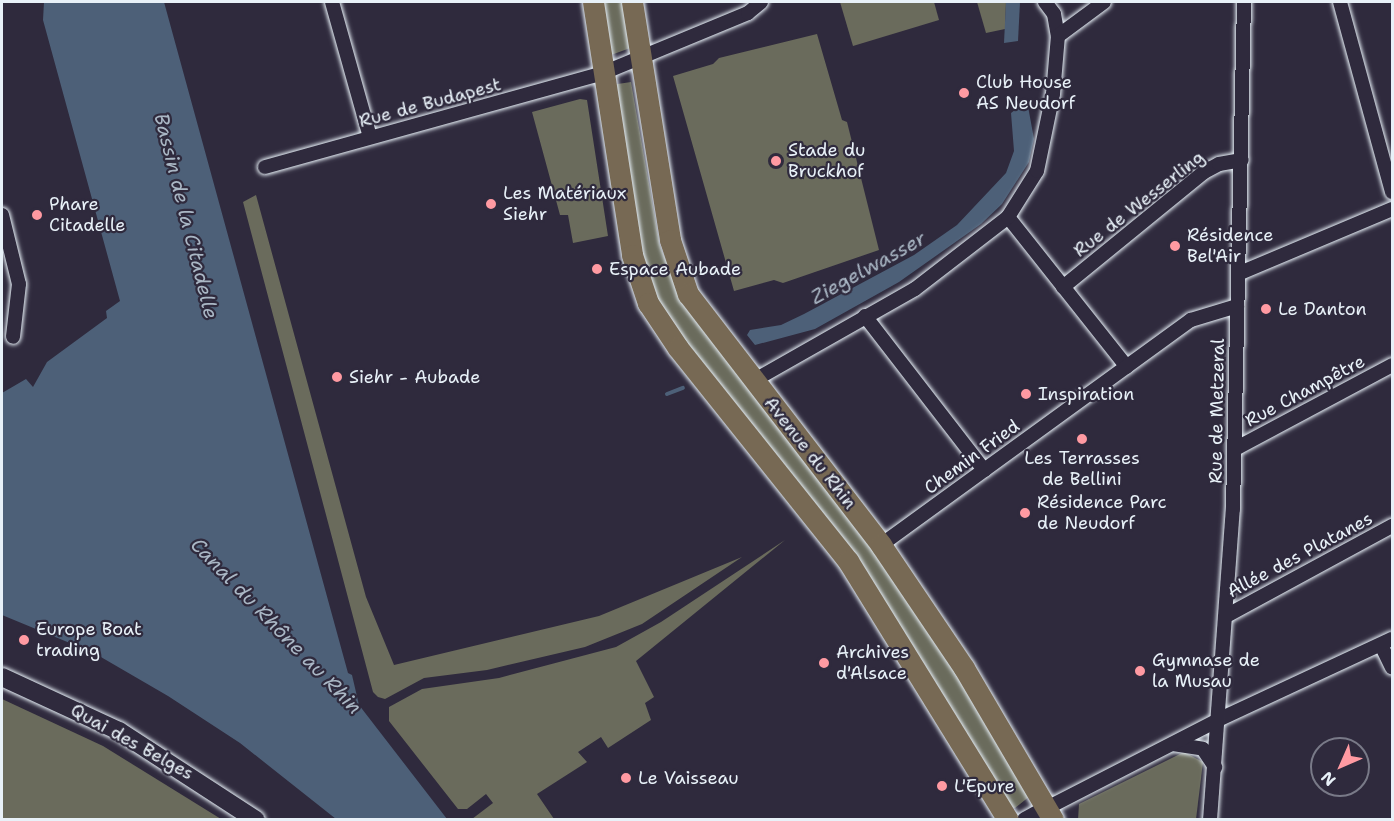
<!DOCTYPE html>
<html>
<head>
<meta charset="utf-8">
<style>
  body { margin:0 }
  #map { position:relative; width:1394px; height:821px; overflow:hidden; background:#2f2a3d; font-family:"Shantell Sans",sans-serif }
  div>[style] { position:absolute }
  .green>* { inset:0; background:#6a6b5c }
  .water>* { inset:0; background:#4d6078 }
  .stream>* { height:4px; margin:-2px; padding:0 2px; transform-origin:2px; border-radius:2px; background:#4d6078 }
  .roads { filter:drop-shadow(0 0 2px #e8f1f8) drop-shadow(0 0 2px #e8f1f8) }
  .minor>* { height:14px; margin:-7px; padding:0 7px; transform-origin:7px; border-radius:7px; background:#2f2a3d }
  .tertiary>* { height:16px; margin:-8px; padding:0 8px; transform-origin:8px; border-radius:8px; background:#2f2a3d }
  .secondary>* { height:18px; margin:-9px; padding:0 9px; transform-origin:9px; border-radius:9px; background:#2f2a3d }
  .primary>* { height:21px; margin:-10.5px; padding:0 10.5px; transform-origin:10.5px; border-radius:10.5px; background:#776954 }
  .dots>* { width:16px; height:16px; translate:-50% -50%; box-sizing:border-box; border:3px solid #2f2a3d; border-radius:50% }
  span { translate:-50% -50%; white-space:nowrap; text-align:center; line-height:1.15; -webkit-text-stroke:4.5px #2f2a3d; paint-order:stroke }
  .poi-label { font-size:18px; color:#e8f1f8 }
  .left { translate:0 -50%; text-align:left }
  .street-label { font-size:18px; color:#e8f1f8 }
  .water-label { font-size:20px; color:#aab7c5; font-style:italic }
  .frame { position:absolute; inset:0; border:3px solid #e8f1f8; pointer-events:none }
  .north { position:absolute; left:1310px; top:737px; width:60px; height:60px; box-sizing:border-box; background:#2f2a3d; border:2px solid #797a88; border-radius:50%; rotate:225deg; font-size:16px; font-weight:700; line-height:24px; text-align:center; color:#e8f1f8 }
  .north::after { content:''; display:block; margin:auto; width:21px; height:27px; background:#ff9aa2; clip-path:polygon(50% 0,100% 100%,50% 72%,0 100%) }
</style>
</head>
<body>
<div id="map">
  <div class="green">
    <i style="clip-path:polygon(601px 2px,627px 2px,633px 47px,611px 55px)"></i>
    <i style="clip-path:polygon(840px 2px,934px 2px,939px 20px,853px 46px)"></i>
    <i style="clip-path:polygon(977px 2px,1006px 2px,1005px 29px,986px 33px)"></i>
    <i style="clip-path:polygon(817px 34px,842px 120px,847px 122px,879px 250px,783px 283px,774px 280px,734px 291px,673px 76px,713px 64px,719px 58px)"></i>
    <i style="clip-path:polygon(631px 82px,660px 246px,680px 295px,910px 598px,1030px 796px,1015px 808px,1010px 807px,890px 612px,671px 328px,645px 278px,611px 85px)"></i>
    <i style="clip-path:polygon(580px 99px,587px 100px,608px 236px,573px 243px,568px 215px,560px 215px,532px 112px)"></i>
    <i style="clip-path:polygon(256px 195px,366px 597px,394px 665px,599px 616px,742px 557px,642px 624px,585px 647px,487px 670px,424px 678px,385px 699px,378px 697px,373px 692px,243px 202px)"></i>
    <i style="clip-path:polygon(785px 540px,636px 661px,654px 697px,645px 703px,651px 720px,608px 748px,601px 737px,578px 752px,587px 762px,537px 794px,554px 819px,472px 819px,493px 803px,486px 794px,467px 809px,458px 809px,389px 721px,389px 707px,422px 689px,499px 678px,616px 647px,661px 622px)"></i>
    <i style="clip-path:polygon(2px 699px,103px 746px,221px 819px,2px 819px)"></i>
    <i style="clip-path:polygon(1184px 752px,1203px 762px,1196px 819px,1078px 820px,1079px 804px)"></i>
  </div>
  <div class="water">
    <i style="clip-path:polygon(44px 2px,164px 2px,348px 673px,352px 675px,359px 705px,447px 819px,336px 819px,240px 743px,168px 696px,94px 653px,2px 615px,2px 393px,26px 379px,33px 387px,47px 362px,107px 318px,106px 311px,120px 301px,43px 20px)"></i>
    <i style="clip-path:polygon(1006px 2px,1020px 2px,1018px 41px,1004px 43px)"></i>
    <i style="clip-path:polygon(1027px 101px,1034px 139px,1029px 162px,1002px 204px,981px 224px,899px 282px,815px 329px,755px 345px,747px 335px,750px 330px,781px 325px,804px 314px,914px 255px,957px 225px,1006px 173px,1014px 151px,1011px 113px)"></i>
  </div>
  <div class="stream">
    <i style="left:667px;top:394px;width:17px;rotate:-21deg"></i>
  </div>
  <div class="roads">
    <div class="minor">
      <i style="left:332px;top:2px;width:140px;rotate:74.3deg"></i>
      <i style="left:1045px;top:2px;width:15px;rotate:53deg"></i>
      <i style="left:1054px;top:14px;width:22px;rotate:80deg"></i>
      <i style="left:1340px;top:2px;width:197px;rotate:74.7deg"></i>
      <i style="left:265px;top:167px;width:351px;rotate:-15.5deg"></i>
      <i style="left:603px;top:73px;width:157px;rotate:-22.5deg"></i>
      <i style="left:748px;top:13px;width:17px;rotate:-40deg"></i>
      <i style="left:2px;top:215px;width:71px;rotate:76.2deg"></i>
      <i style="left:19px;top:284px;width:53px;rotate:96.5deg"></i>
      <i style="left:1008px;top:217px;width:191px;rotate:51.6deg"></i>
      <i style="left:1240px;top:273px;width:165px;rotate:-22.8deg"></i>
      <i style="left:1063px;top:287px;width:182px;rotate:-39.2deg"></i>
      <i style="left:1204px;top:172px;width:17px;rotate:-28deg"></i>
      <i style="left:1219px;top:164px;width:23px;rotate:-10deg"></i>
      <i style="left:865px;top:316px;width:195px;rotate:52.3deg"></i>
      <i style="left:753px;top:381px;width:186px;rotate:-29.6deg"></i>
      <i style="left:915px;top:289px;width:118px;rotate:-37.7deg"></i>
      <i style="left:1008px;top:217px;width:54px;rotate:-57.8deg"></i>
      <i style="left:1037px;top:171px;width:79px;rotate:-78.3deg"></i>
      <i style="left:1053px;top:94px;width:58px;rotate:-85.1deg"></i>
      <i style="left:1058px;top:36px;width:57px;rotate:-36.5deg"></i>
      <i style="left:1235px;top:449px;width:178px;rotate:-28.1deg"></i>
      <i style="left:881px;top:545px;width:383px;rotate:-36deg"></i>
      <i style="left:1191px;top:320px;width:48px;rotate:-16.9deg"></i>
      <i style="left:1226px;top:616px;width:189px;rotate:-28.5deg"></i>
      <i style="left:1381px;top:645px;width:25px;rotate:64deg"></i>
      <i style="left:1173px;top:744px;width:30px;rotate:9deg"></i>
      <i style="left:1203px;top:749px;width:22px;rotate:56deg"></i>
      <i style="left:1047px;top:808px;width:192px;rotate:-27.2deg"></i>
      <i style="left:1218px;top:720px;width:192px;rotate:-25deg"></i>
      <i style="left:1210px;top:820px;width:312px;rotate:-85.8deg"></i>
      <i style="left:1233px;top:509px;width:507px;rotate:-88.76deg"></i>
    </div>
    <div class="tertiary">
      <i style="left:1025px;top:820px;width:25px;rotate:-29deg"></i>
    </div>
    <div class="secondary">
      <i style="left:2px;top:677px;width:129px;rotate:24.8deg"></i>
      <i style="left:119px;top:731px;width:163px;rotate:33deg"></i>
    </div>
    <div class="primary">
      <i style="left:593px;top:2px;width:256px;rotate:81.2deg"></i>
      <i style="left:632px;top:255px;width:51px;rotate:71.6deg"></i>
      <i style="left:648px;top:303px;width:54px;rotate:56.3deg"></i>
      <i style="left:678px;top:348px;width:273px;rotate:51.4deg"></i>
      <i style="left:848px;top:561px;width:304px;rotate:58.3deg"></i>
      <i style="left:632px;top:2px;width:241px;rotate:80.9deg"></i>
      <i style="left:670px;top:240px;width:57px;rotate:71.6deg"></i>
      <i style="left:688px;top:294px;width:317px;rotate:52.4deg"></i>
      <i style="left:881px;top:545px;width:148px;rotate:56deg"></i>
      <i style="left:964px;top:668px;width:176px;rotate:59.6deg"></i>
    </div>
  </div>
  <div class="dots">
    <i style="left:964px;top:93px;background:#ff9aa2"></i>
    <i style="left:776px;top:161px;background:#ff9aa2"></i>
    <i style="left:491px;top:204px;background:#ff9aa2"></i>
    <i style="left:37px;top:215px;background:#ff9aa2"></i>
    <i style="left:1175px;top:246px;background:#ff9aa2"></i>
    <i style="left:597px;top:269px;background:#ff9aa2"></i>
    <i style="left:1266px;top:309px;background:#ff9aa2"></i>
    <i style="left:337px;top:377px;background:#ff9aa2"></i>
    <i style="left:1026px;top:394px;background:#ff9aa2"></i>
    <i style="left:1082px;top:439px;background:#ff9aa2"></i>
    <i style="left:1025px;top:513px;background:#ff9aa2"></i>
    <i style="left:24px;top:640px;background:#ff9aa2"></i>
    <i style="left:824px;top:663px;background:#ff9aa2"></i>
    <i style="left:1140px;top:671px;background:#ff9aa2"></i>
    <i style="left:626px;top:778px;background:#ff9aa2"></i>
    <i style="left:942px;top:786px;background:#ff9aa2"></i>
  </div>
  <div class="poi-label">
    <span class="left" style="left:976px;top:93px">Club House<br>AS Neudorf</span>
    <span class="left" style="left:788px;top:161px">Stade du<br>Bruckhof</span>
    <span class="left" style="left:503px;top:204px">Les Matériaux<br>Siehr</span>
    <span class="left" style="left:49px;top:215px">Phare<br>Citadelle</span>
    <span class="left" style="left:1187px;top:246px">Résidence<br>Bel'Air</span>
    <span class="left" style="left:609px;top:269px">Espace Aubade</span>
    <span class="left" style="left:1278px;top:309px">Le Danton</span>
    <span class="left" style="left:349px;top:377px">Siehr - Aubade</span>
    <span class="left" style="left:1038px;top:394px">Inspiration</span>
    <span style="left:1082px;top:469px">Les Terrasses<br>de Bellini</span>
    <span class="left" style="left:1037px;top:513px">Résidence Parc<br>de Neudorf</span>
    <span class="left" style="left:36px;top:640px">Europe Boat<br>trading</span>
    <span class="left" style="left:836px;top:663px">Archives<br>d'Alsace</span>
    <span class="left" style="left:1152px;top:671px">Gymnase de<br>la Musau</span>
    <span class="left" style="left:638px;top:778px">Le Vaisseau</span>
    <span class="left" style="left:954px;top:786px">L'Epure</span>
  </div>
  <div class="street-label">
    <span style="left:430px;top:103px;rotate:-15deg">Rue de Budapest</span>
    <span style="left:1139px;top:204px;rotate:-38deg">Rue de Wesserling</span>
    <span style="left:1305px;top:391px;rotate:-28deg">Rue Champêtre</span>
    <span style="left:1217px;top:411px;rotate:-89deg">Rue de Metzeral</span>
    <span style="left:810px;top:453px;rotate:52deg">Avenue du Rhin</span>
    <span style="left:972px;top:457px;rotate:-36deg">Chemin Fried</span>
    <span style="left:1300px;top:555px;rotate:-28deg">Allée des Platanes</span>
    <span style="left:132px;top:742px;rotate:29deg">Quai des Belges</span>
  </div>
  <div class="water-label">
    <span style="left:186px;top:216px;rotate:76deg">Bassin de la Citadelle</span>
    <span style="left:868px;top:268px;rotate:-29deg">Ziegelwasser</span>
    <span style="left:276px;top:626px;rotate:46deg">Canal du Rhône au Rhin</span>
  </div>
  <div class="frame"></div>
  <div class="north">N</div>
</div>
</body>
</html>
